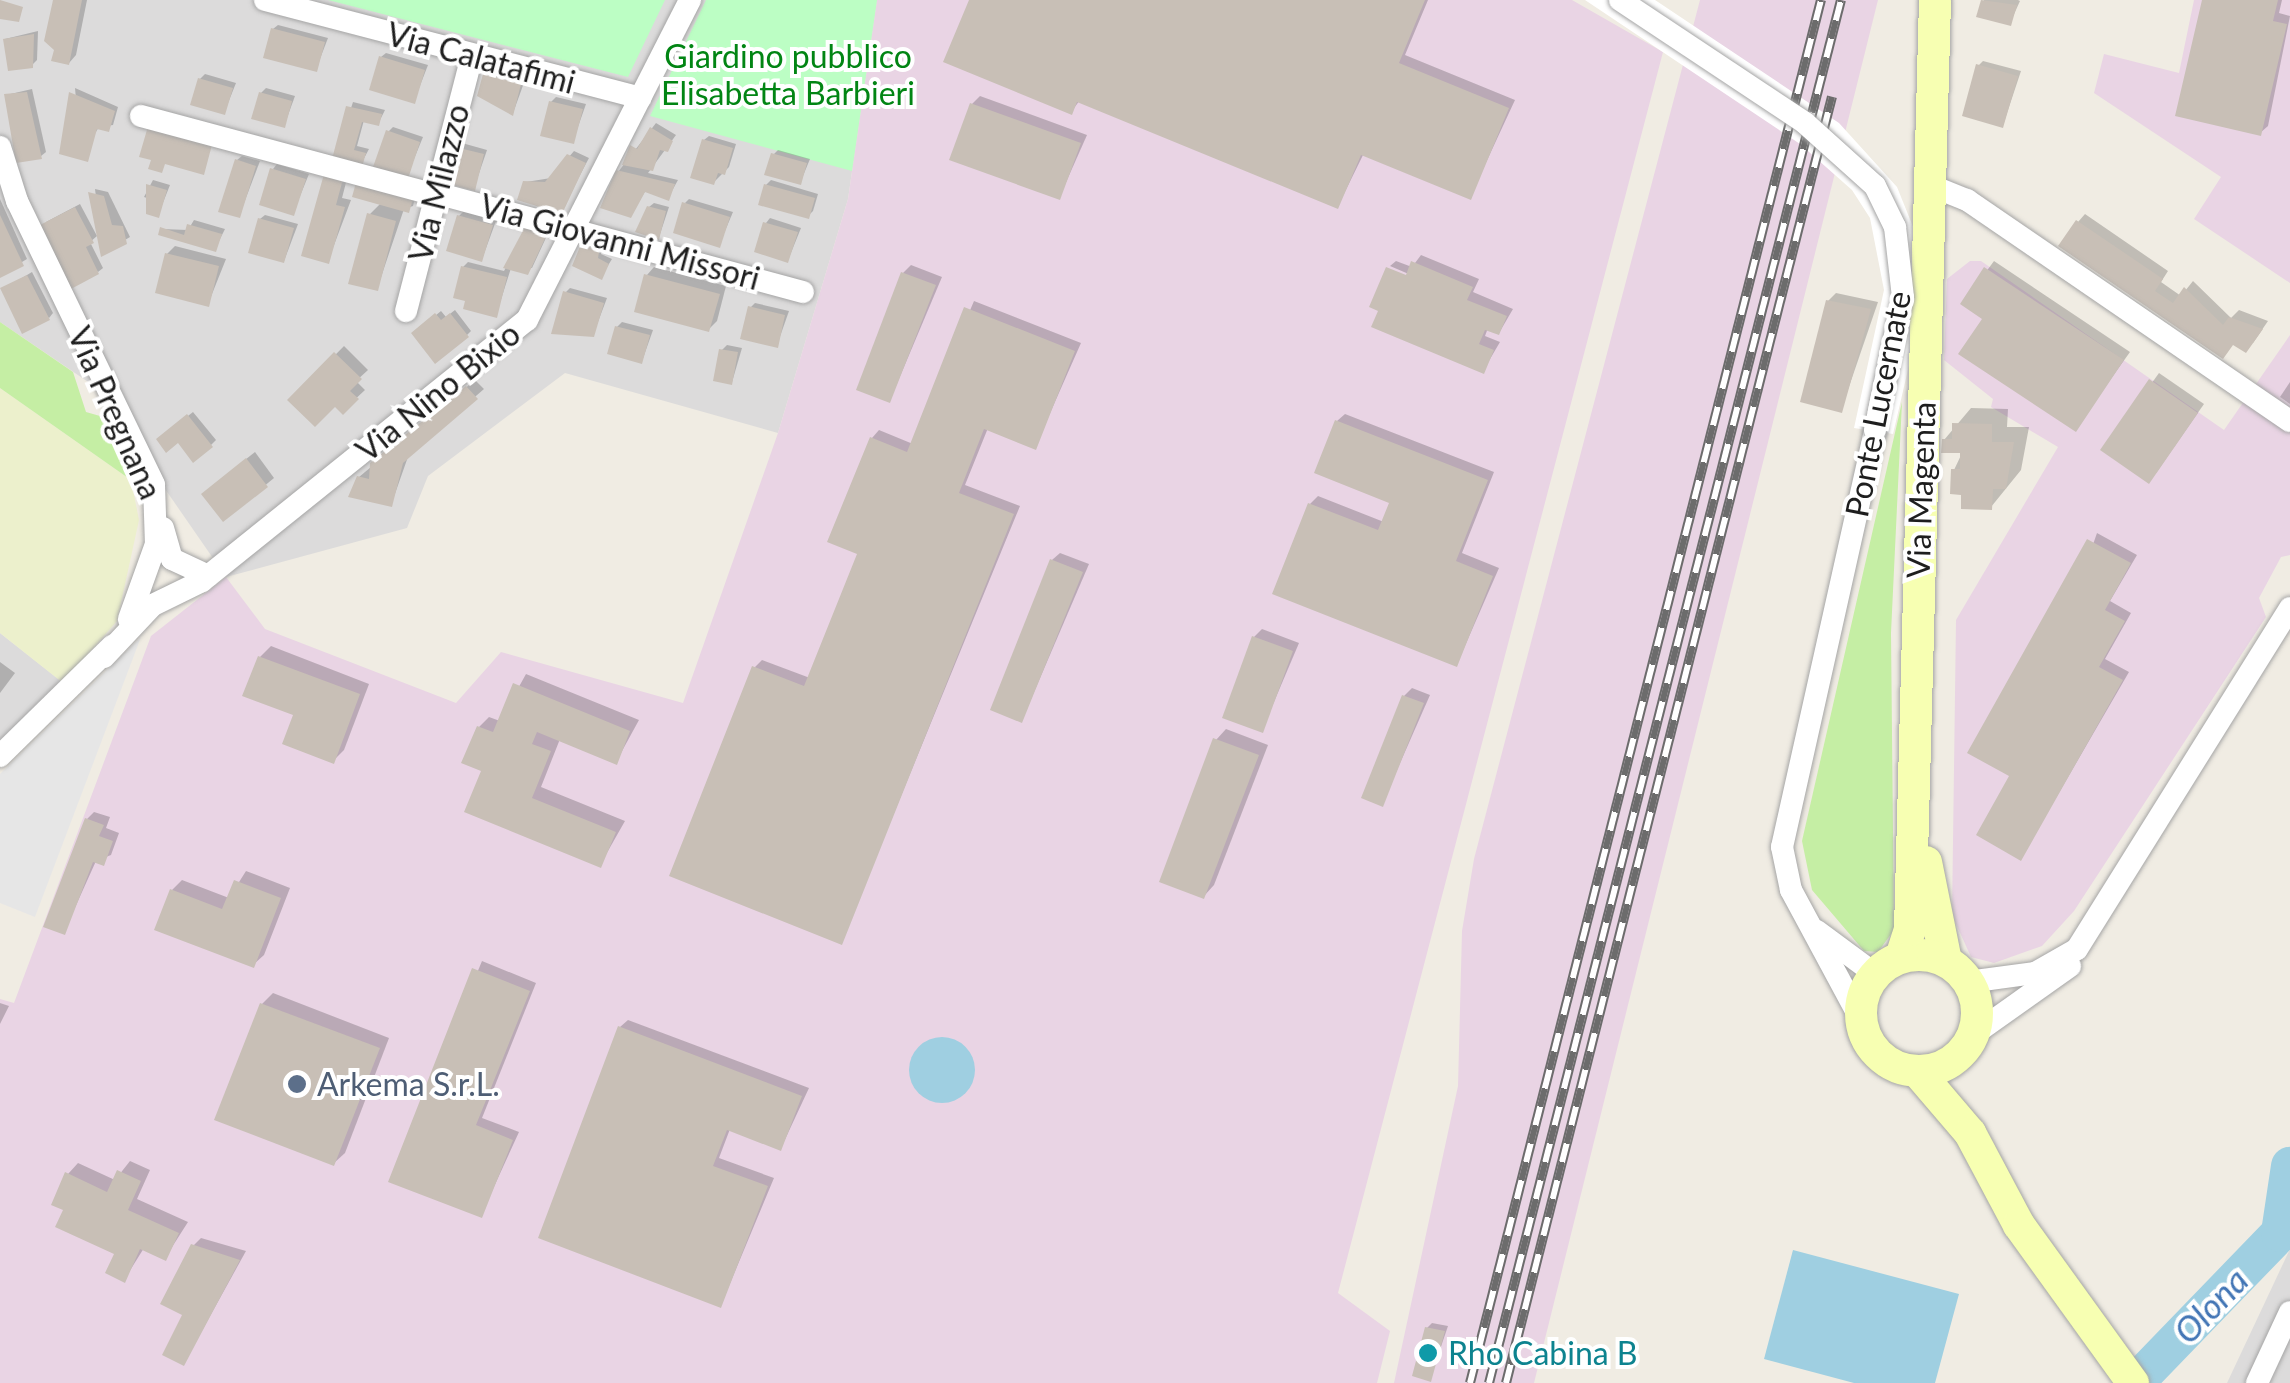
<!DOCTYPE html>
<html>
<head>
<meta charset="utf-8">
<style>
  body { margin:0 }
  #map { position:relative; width:2290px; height:1383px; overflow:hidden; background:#f0ece3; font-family:Lato,sans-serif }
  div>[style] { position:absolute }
  .residential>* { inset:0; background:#dcdbdb }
  .industrial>* { inset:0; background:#e9d4e4 }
  .farmland>* { inset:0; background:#ecf0cc }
  .grass>* { inset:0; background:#c5eea4 }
  .park>* { inset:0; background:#bcfec4 }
  .parking>* { inset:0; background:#e6e6e6 }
  .water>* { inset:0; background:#9fcfe1 }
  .round { border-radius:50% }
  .pier>* { inset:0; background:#fff }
  .shadow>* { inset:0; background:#0003 }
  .river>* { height:38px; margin:-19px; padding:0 19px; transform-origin:19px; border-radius:19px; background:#9fcfe1 }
  .building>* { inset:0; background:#c8bfb6 }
  .roads { filter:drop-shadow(0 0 2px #a5a5a5) drop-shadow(0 0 2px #a5a5a5) }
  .street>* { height:22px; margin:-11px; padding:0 11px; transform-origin:11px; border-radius:11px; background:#fff }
  .secondary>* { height:32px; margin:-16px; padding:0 16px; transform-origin:16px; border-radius:16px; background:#f7ffb2 }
  .secondary>.ring { margin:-16px; padding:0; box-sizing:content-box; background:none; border:32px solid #f7ffb2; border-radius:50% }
  .rail>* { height:10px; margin-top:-5px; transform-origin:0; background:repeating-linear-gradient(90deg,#fff 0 19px,#6c6c6c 0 38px); box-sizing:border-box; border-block:2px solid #6c6c6c }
  .bridges { filter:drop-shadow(0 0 2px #a5a5a5) drop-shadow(0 0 2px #a5a5a5) }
  .street-bridge>* { height:22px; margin:-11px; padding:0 11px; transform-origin:11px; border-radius:11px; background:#fff }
  .dots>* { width:28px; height:28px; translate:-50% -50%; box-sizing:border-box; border:5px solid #fff; border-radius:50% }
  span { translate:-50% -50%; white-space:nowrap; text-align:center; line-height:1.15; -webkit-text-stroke:8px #fff; paint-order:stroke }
  .park-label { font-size:32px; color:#028514 }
  .street-label { font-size:32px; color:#1e1e1e }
  .service-label { font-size:32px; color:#4e5e75 }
  .left { translate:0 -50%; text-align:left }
  .culture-label { font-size:32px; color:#0d838f }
  .water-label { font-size:35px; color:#4275b5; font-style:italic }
</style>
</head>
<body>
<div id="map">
  <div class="residential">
    <i style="clip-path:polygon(0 0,877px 0,848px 199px,778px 433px,565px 373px,428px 476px,407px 528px,226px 577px,154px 473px,122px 405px,0 322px)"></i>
    <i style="clip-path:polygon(0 633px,71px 689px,0 748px)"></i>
    <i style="clip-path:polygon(2290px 1249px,2290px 1383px,2227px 1383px)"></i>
  </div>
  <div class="industrial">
    <i style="clip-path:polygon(877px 0,1572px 0,1663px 52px,1338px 1293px,1390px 1331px,1377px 1383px,0 1383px,0 999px,14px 1003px,151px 636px,226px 577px,265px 629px,456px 703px,501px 652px,683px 703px,778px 433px,848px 199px)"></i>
    <i style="clip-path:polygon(1700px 0,1878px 0,1534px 1383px,1394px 1383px,1458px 1086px,1462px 931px,1474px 859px)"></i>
    <i style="clip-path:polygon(2194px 0,2290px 0,2290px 283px,2194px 219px,2221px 177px,2094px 93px,2104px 54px,2179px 73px)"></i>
    <i style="clip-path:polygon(1970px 261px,1981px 261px,2224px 430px,2290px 335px,2290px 555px,2281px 557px,2259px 598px,2266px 617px,2074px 911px,2042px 946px,1994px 963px,1971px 957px,1952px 915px,1956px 620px,2058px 447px,1991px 407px,1993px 399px,1944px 360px,1947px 279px)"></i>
  </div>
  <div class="farmland">
    <i style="clip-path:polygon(0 388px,131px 480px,139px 520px,117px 621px,63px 683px,0 633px)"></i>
  </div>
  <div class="grass">
    <i style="clip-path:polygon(0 322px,73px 372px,86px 412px,107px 418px,131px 480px,0 388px)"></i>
    <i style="clip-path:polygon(1902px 402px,1891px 633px,1894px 930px,1878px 952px,1864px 951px,1812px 890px,1802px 841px)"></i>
  </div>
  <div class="park">
    <i style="clip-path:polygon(328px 0,665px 0,628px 77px)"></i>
    <i style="clip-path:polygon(706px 0,877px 0,852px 171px,650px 116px)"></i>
  </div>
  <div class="parking">
    <i style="clip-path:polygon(141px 637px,35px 917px,0 903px,0 774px)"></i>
  </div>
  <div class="water">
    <i class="round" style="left:909px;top:1037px;width:66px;height:66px"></i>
    <i style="clip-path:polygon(1793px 1250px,1959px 1294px,1935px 1383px,1854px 1383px,1764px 1359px)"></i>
  </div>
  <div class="pier">
    <i style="clip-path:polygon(1585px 0,1655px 0,1839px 123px,1897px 187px,1920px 244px,1920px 318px,1893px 434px,1854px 428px,1884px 290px,1870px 218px,1852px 190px,1800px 144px)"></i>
  </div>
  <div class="shadow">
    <i style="clip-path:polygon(56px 0,87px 0,76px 55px,69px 63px)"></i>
    <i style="clip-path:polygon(972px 0,1428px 0,1405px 55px,1515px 100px,1470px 197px,1364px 153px,1338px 206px,1080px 100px,1071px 112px)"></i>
    <i style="clip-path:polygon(1984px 0,2018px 0,2020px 1px,2010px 23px,1979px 15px)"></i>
    <i style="clip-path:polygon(2204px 0,2282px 0,2279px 13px,2290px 16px,2268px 126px,2260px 133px)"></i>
    <i style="clip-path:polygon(278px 25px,328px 38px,316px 69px,273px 29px)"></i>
    <i style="clip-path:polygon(38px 31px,37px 60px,32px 65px,5px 39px)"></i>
    <i style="clip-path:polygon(386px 53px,428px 65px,414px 101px,381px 57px)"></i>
    <i style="clip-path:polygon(1983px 61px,2021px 71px,2003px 125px,1979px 65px)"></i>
    <i style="clip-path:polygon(490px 71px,525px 80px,513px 113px,485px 76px)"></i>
    <i style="clip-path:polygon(205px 74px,236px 83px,224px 113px,200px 79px)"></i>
    <i style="clip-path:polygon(75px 88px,118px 107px,113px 125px,99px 127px,81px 156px)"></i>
    <i style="clip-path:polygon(266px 88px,295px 96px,284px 126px,261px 93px)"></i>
    <i style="clip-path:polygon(32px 89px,46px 152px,41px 156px,6px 95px)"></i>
    <i style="clip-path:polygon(980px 96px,1087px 135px,1059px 198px,972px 104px)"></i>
    <i style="clip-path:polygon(556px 97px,586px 104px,573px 141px,551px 102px)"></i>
    <i style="clip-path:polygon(353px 102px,385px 110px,378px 124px,364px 120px,357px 146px,369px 149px,361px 164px,335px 157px)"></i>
    <i style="clip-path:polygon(656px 123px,676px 135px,648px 173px,678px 180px,668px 198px,646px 190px,630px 216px,618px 172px)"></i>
    <i style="clip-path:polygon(393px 127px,423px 137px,407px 176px,388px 132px)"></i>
    <i style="clip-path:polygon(709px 136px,736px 144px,729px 167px,713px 183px,704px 140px)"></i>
    <i style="clip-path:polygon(462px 143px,487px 150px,474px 188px,457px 148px)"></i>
    <i style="clip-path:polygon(778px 150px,810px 159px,800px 183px,773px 155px)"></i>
    <i style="clip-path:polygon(574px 151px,589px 158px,561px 211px,526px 182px,551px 178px)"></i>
    <i style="clip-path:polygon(242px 156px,260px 161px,239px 216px,237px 160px)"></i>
    <i style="clip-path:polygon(277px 164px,309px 174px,293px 213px,273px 169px)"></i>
    <i style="clip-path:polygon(349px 171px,342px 198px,351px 200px,328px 261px,326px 175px)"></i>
    <i style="clip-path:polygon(153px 180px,170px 185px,158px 215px,153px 200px,144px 197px)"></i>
    <i style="clip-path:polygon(771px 180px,818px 194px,813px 211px,808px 216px,766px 185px)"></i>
    <i style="clip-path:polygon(95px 189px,108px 192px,130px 237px,103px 253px)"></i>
    <i style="clip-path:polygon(417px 191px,413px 206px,404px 209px,377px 289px,369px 215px,381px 203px)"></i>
    <i style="clip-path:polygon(0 199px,27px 259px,0 275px)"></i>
    <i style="clip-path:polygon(689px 199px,733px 212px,719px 245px,685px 203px)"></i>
    <i style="clip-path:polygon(654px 203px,669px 207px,659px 237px,649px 207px)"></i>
    <i style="clip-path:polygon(80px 204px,97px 236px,90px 242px,103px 268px,98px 272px,46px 222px)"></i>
    <i style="clip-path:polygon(464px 211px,496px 221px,482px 259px,459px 216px)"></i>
    <i style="clip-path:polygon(2085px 214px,2168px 271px,2161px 282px,2181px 296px,2193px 281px,2231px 318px,2239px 310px,2268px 321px,2253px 343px,2234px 342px,2223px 356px,2078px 222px)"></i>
    <i style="clip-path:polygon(265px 215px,298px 224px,284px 261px,260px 219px)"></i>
    <i style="clip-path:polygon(770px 218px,801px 228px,788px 260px,766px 223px)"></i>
    <i style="clip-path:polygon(194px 220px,225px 229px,215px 249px,162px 229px,188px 230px)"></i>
    <i style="clip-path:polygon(528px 226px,551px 227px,532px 268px,511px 268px,496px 315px,463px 267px,468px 262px,504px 271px)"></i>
    <i style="clip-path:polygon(603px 243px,601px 254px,612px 259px,601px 277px,575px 264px)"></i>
    <i style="clip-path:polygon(175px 246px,226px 259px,208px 304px,167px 254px)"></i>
    <i style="clip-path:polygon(1421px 255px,1479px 279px,1473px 292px,1513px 309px,1499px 333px,1488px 328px,1485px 336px,1500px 342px,1483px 371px,1418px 278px,1390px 266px,1396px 261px,1412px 267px)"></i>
    <i style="clip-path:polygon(1994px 261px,2130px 352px,2075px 429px,1985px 318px,1963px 303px)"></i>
    <i style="clip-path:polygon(911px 265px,942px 277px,890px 400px,903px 273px)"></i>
    <i style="clip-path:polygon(654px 267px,726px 286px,717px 321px,709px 329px,647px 275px)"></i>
    <i style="clip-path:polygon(32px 272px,53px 313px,49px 318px,2px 290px)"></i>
    <i style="clip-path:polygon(570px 288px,607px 298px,593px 335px,565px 293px)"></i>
    <i style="clip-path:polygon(1836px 293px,1878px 302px,1841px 410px,1828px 301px)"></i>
    <i style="clip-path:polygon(974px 301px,1081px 343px,1035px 447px,988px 428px,965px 485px,1020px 506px,841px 942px,755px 667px,762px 660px,810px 678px,860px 553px,872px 438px,879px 430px,913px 444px)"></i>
    <i style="clip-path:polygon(755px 303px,789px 311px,777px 345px,750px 308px)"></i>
    <i style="clip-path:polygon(455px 310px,471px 331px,467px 335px,419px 329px,441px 311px,446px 317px)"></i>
    <i style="clip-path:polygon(622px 322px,653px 330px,642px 361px,617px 327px)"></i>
    <i style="clip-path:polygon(727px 345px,742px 348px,732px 382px,722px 350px)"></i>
    <i style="clip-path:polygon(344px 346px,368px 370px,356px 381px,365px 390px,350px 404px,291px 400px)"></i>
    <i style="clip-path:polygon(2159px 373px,2204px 404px,2156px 473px,2104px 449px)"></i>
    <i style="clip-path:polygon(475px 380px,484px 389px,409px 454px,391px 505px,359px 477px)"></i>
    <i style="clip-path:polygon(2290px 382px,2290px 404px,2280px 397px)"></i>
    <i style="clip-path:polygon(1971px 408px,2008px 409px,2007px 427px,2029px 427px,2021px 470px,1991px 507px,1964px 492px,1954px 470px,1963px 451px,1944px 440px)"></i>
    <i style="clip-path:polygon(193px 412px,216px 440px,211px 445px,164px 435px)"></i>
    <i style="clip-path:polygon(1345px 414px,1494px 472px,1462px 553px,1499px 568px,1457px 664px,1310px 504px,1318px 496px,1384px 522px,1392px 501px,1337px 421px)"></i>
    <i style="clip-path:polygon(255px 452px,274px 478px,224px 519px,212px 486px)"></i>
    <i style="clip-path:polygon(2097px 533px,2137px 555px,2110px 601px,2131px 613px,2105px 659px,2129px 672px,2021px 858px,2012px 775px)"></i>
    <i style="clip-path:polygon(1060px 553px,1089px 564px,1022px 720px,1052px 560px)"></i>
    <i style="clip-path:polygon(1262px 629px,1299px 643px,1262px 730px,1254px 637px)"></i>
    <i style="clip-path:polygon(271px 646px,369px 684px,344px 750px,333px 761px,260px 657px)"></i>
    <i style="clip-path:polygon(0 662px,15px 673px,0 693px)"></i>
    <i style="clip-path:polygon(526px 674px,639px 720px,616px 762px,560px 739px,541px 787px,625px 821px,600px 865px,485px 770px,479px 727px,489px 717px,500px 721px)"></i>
    <i style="clip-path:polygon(1412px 688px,1430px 695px,1382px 804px,1404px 696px)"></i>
    <i style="clip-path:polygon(1226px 729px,1268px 745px,1214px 885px,1204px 896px,1216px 740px)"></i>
    <i style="clip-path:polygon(94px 812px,110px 817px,106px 828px,119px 833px,111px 855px,96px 861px,64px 932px,87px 819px)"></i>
    <i style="clip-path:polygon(246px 871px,290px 888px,264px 955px,253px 965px,172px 890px,182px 880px,229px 898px)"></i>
    <i style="clip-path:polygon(482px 961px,536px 983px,482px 1118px,519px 1132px,481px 1215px,391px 1180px)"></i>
    <i style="clip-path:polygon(273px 993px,389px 1038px,345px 1153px,334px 1163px,262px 1004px)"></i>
    <i style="clip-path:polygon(0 1003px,9px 1006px,0 1024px)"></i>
    <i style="clip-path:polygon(628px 1020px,809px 1088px,781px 1148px,730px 1129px,719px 1158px,774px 1178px,721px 1305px,620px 1027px)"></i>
    <i style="clip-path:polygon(130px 1161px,150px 1170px,137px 1199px,188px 1222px,165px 1258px,144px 1248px,124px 1280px,117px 1253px,66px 1209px,68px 1174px,78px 1163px,115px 1180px)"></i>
    <i style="clip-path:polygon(201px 1238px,246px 1251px,184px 1363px,194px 1245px)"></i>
    <i style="clip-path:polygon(1432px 1323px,1448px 1326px,1430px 1379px,1427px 1328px)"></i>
  </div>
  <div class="river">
    <i style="left:2135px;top:1383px;width:209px;rotate:-46deg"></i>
    <i style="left:2280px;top:1233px;width:68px;rotate:-81.5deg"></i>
  </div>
  <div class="building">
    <i style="clip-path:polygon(0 0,23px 7px,19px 22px,0 19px)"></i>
    <i style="clip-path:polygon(53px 0,82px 0,69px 65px,51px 61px,54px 50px,44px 41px)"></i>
    <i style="clip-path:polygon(969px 0,1425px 0,1399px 63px,1509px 108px,1471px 200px,1361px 155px,1338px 209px,1077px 102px,1072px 115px,943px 62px)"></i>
    <i style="clip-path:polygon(1981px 0,2017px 5px,2011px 26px,1976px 17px)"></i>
    <i style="clip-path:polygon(2202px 0,2278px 0,2273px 21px,2287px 24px,2261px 136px,2175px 116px)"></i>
    <i style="clip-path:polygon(271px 28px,325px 42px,317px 72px,263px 58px)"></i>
    <i style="clip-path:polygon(34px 34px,33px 68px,8px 71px,3px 39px)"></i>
    <i style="clip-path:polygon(379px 56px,425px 70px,415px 104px,369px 90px)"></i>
    <i style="clip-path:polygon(1976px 64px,2018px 76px,2003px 128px,1962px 116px)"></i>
    <i style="clip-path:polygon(483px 74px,521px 84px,513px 116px,477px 96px)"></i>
    <i style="clip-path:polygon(198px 78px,233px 88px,225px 115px,190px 105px)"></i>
    <i style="clip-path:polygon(27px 92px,42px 159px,16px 163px,4px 94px)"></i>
    <i style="clip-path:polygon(69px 92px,115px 111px,109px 132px,97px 129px,88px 162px,59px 154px)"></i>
    <i style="clip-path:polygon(259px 92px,292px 101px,285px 128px,251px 119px)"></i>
    <i style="clip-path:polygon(549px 101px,583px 109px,574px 144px,540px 136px)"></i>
    <i style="clip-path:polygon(970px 103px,1081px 143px,1060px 200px,949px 160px)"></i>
    <i style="clip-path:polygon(346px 106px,382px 114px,379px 126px,362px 122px,354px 150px,366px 153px,362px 167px,332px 159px)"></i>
    <i style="clip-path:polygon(149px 123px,213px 141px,204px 175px,165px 164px,162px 173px,148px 169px,151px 160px,139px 157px)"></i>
    <i style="clip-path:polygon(650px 127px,673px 141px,668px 152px,660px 150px,653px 171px,622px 165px,630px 145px,637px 149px)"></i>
    <i style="clip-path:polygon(386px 130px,420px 142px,408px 179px,373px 167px)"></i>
    <i style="clip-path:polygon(702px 139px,733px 148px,725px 175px,718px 173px,714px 185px,690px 178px)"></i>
    <i style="clip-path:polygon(455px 147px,484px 154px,475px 191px,445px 183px)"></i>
    <i style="clip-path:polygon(771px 153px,807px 163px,801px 185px,764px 175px)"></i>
    <i style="clip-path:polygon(567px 154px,586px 163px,562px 214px,517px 200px,523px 181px,545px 182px)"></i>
    <i style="clip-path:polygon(235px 159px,256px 166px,240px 218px,218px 212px)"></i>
    <i style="clip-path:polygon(270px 168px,306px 179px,294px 216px,259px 205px)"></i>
    <i style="clip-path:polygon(616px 170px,675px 184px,669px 201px,645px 192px,631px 218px,600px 208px)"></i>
    <i style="clip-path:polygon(324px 174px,343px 179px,336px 205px,345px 207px,329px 264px,301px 256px)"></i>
    <i style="clip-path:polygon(357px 179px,414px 195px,409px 213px,352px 197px)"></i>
    <i style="clip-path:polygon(146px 184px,167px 190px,159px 218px,146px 214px)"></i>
    <i style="clip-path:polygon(764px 184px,815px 198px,809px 219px,758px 205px)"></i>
    <i style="clip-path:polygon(88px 192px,104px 196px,112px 225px,123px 226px,127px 244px,101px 257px)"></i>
    <i style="clip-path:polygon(682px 202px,730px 217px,720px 248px,673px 233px)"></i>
    <i style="clip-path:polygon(647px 206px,666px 211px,659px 240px,635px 232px)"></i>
    <i style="clip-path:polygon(75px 207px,94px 243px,86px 247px,99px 274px,71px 289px,38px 226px)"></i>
    <i style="clip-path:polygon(367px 213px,396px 221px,378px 291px,348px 284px)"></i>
    <i style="clip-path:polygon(0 215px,24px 266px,0 278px)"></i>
    <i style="clip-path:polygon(457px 215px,493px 225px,482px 262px,446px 251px)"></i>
    <i style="clip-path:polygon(258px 218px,294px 228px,284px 263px,248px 253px)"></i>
    <i style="clip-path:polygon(2076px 220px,2163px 279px,2155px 291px,2173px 303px,2184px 287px,2223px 325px,2229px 317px,2263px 329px,2246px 353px,2233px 345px,2223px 359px,2058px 246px)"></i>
    <i style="clip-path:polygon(763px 222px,798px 232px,788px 263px,754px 252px)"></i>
    <i style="clip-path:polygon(187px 224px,222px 234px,216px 252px,158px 235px,160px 227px,184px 235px)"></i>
    <i style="clip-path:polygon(526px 225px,548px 232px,528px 275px,503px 268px)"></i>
    <i style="clip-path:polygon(581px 244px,600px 247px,598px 258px,609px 264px,602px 280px,572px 266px)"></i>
    <i style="clip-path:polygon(165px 253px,219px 266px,209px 307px,155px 293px)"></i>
    <i style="clip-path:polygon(1411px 261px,1473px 287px,1467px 300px,1507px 316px,1499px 335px,1485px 330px,1479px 344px,1494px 350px,1484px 374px,1371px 327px,1378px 311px,1369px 307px,1386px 267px,1406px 275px)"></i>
    <i style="clip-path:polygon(461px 266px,507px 277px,497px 318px,463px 309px,465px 301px,453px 298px)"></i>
    <i style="clip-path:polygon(1984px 267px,2124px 360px,2076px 432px,1958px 354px,1982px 319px,1960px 304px)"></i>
    <i style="clip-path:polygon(901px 272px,936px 285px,890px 403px,856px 390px)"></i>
    <i style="clip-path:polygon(644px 274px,720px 294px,709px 332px,634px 312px)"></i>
    <i style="clip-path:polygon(27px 275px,50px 320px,22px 334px,0 288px)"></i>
    <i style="clip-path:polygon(563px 291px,604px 303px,594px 337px,551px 334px)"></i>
    <i style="clip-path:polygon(1826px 300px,1871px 309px,1842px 413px,1800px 402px)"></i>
    <i style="clip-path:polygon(748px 306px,785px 315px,778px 348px,740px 339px)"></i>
    <i style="clip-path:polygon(964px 307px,1075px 351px,1036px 450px,984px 429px,959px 493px,1014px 514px,842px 945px,669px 876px,752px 666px,804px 686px,857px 554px,827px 542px,870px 437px,907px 452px)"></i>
    <i style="clip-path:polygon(435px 313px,441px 320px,450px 313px,469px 337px,435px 364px,411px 333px)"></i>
    <i style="clip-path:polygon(615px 326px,650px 335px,642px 364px,607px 354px)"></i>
    <i style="clip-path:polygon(719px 349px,738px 352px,732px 385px,713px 381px)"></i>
    <i style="clip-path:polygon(334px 352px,362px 379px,350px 391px,359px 399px,343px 415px,335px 407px,315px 427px,287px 400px)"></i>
    <i style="clip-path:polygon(2149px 379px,2198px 413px,2149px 484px,2100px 450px)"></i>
    <i style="clip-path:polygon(466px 386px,478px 399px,403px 463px,392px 507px,348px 497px,357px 476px,369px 479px,370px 463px)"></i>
    <i style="clip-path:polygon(187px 414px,213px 447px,193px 463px,178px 443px,166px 453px,156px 439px)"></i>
    <i style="clip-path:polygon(1335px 420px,1488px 480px,1456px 561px,1493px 576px,1457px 667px,1272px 594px,1308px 503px,1378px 530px,1389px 503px,1314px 473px)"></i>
    <i style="clip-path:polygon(1952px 423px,1992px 424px,1992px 442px,2014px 442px,2006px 489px,1993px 489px,1992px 510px,1961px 509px,1961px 495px,1950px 494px,1951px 469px,1960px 469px,1960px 453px,1941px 453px,1942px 439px,1952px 439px)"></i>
    <i style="clip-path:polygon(246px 458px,268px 487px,223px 522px,201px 494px)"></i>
    <i style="clip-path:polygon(2087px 539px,2131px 563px,2105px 610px,2125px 621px,2099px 667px,2123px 680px,2021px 861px,1976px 835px,2009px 776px,1967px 753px)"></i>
    <i style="clip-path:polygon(1050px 559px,1083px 572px,1022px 723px,990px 710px)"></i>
    <i style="clip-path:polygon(1252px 636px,1293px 651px,1263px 733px,1222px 718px)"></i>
    <i style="clip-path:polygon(258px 656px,360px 694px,334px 764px,282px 744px,293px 715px,242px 696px)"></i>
    <i style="clip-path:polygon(513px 683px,630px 731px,617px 765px,537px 732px,532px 744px,551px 751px,532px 798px,616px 832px,601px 868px,464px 812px,481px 771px,461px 763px,477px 726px,493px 732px)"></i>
    <i style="clip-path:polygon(1402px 695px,1424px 703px,1383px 807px,1361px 798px)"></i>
    <i style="clip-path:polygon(1213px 738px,1259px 755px,1204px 899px,1159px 882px)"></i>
    <i style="clip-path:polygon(85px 818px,104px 825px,99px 836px,113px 841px,104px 866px,93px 862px,65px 935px,43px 927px)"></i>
    <i style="clip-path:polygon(234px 880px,281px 898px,254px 968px,154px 930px,170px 889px,222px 909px)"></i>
    <i style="clip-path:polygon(472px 968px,530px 991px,476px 1125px,513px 1140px,482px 1218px,388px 1182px)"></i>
    <i style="clip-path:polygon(260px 1003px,380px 1048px,334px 1166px,214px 1120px)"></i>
    <i style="clip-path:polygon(618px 1026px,802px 1096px,781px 1151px,727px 1130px,713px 1166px,768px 1186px,721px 1308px,538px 1238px)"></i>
    <i style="clip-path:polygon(117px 1170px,141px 1181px,128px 1210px,179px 1233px,166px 1261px,140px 1249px,125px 1283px,105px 1273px,114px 1254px,55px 1227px,63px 1210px,51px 1205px,65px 1172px,107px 1192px)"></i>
    <i style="clip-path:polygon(191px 1244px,240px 1260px,184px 1366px,162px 1355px,182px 1315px,160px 1304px)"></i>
    <i style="clip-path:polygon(1425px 1327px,1445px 1331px,1431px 1382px,1412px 1376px)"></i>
  </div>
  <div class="roads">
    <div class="street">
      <i style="left:265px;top:0;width:388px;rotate:14.6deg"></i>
      <i style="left:141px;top:116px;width:305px;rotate:15deg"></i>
      <i style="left:0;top:147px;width:57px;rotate:72.5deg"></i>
      <i style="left:17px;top:201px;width:315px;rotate:64.2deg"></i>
      <i style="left:154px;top:485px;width:59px;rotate:88.1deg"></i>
      <i style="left:156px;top:544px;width:80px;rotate:109.8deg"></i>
      <i style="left:1932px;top:186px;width:38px;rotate:22deg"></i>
      <i style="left:1967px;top:200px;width:391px;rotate:34.4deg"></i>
      <i style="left:436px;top:193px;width:380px;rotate:15.1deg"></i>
      <i style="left:406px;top:311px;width:263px;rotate:-75.5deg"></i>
      <i style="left:163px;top:528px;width:32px;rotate:74deg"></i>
      <i style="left:172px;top:559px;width:40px;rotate:25deg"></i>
      <i style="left:104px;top:657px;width:71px;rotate:-46.7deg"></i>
      <i style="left:153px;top:605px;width:55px;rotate:-26.1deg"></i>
      <i style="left:202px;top:581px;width:417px;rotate:-38.8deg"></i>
      <i style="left:527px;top:320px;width:359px;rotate:-63deg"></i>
      <i style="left:0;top:756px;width:157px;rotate:-44.5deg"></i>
      <i style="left:1817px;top:931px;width:72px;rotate:36.6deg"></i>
      <i style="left:1968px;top:982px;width:68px;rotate:-7.7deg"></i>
      <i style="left:2035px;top:973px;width:48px;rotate:-29.7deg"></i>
      <i style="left:2077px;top:949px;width:402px;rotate:-58deg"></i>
      <i style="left:1861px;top:1020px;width:148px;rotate:-118.3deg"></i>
      <i style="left:1791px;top:890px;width:44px;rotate:-101.8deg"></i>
      <i style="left:1782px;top:847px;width:427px;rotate:-77.4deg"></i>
      <i style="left:1973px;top:1035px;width:119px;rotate:-35.4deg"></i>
      <i style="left:2257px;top:1383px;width:78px;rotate:-65.1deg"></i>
    </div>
    <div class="secondary">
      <i style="left:1926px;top:862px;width:101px;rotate:78.6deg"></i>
      <i class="ring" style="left:1861px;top:955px;width:84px;height:84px"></i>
      <i style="left:1901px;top:957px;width:28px;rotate:-72deg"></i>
      <i style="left:1910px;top:930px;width:930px;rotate:-88.46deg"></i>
      <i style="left:1917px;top:1071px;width:82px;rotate:49.5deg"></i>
      <i style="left:1970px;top:1133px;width:104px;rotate:62deg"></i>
      <i style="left:2019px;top:1225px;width:195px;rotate:54.2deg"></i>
    </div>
  </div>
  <div class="rail">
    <i style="left:1470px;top:1383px;width:1427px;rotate:-75.76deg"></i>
    <i style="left:1489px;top:1383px;width:1427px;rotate:-75.72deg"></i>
    <i style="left:1506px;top:1383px;width:1327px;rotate:-75.78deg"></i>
  </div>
  <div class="bridges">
    <div class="street-bridge">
      <i style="left:1620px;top:0;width:222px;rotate:33.6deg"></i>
      <i style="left:1805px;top:123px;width:94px;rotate:42deg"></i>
      <i style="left:1875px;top:186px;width:46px;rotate:64deg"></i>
      <i style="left:1895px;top:227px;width:70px;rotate:83.5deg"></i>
      <i style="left:1903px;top:297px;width:136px;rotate:101.9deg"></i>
    </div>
  </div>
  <div class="dots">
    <i style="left:297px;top:1084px;background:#5c6f8a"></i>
    <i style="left:1428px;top:1353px;background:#0f9aa8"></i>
  </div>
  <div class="park-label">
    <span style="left:788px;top:75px">Giardino pubblico<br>Elisabetta Barbieri</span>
  </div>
  <div class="street-label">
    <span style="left:481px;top:58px;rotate:15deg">Via Calatafimi</span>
    <span style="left:439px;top:183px;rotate:-76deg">Via Milazzo</span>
    <span style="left:620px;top:242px;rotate:15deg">Via Giovanni Missori</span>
    <span style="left:438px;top:392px;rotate:-39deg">Via Nino Bixio</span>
    <span style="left:1878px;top:404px;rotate:-79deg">Ponte Lucernate</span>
    <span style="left:115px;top:413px;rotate:66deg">Via Pregnana</span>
    <span style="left:1921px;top:490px;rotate:-88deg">Via Magenta</span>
  </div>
  <div class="service-label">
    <span class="left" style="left:317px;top:1084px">Arkema S.r.L.</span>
  </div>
  <div class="culture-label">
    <span class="left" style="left:1448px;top:1353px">Rho Cabina B</span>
  </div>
  <div class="water-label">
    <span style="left:2210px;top:1305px;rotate:-46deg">Olona</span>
  </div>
</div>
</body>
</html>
